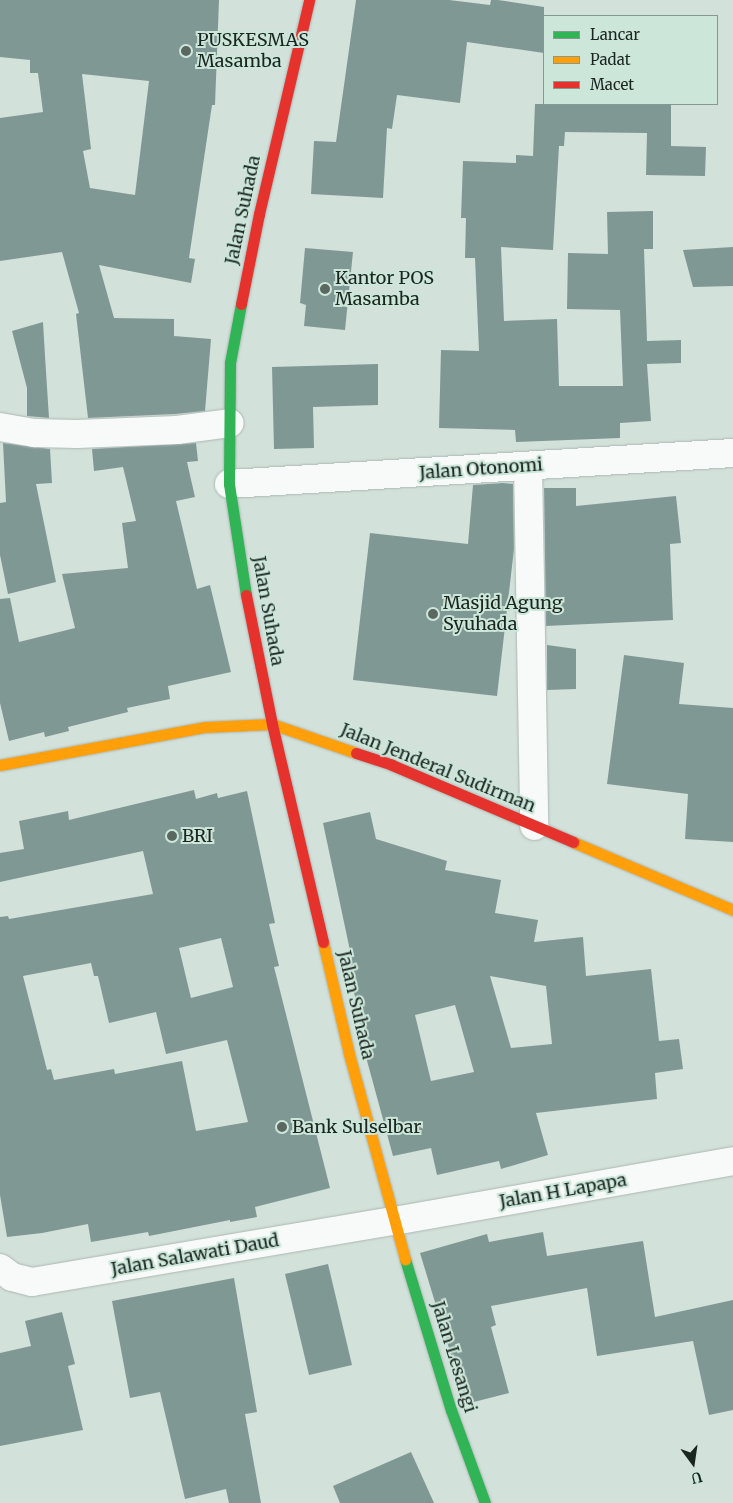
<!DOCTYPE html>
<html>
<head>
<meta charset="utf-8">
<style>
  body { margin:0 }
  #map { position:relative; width:733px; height:1503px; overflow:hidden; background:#d2e1da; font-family:Merriweather,serif }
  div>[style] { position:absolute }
  .building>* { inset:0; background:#809894 }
  .roads { filter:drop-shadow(0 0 1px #adb8b3) drop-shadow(0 0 1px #adb8b3) }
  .street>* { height:28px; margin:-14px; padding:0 14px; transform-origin:14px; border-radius:14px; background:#f8faf9 }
  .fast>* { height:11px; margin:-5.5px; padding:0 5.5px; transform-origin:5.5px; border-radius:5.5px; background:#30b455 }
  .slow>* { height:11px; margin:-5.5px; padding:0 5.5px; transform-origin:5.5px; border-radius:5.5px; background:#ff9f0a }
  .jam>* { height:11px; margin:-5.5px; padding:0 5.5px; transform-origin:5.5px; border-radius:5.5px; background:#e5322d }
  .dots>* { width:14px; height:14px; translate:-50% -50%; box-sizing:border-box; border:2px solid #cce7da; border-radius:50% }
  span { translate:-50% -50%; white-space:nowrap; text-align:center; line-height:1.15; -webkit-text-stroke:4px #cce7da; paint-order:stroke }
  .poi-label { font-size:18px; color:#1b2520 }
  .left { translate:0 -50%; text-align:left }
  .street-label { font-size:18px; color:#1b2520 }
  .legend { position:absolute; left:543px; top:15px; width:175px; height:90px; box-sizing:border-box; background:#cce7da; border:1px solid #859990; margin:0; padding:6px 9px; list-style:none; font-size:15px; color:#1b2520 }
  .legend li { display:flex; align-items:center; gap:10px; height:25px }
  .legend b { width:25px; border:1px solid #859990 }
  .north { position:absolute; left:668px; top:1438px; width:50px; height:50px; -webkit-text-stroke:4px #cce7da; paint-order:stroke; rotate:166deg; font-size:14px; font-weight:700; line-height:20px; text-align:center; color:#1b2520 }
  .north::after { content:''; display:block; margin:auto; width:18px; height:22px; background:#1b2520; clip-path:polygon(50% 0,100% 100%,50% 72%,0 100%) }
</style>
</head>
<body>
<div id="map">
  <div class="building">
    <i style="clip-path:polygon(evenodd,0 0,219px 0,215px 105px,212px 105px,189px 258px,195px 259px,191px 283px,99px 265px,114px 318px,174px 319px,174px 336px,211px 339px,205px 411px,176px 414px,88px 418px,76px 314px,79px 313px,62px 252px,0 261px,0 118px,43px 112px,38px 73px,30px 73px,30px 60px,0 57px,0 0,82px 74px,149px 81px,135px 195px,90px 188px,83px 151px,91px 149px,82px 74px)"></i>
    <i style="clip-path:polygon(356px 0,449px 0,490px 5px,491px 0,498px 0,544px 7px,544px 53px,467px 42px,460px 103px,397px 95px,392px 129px,387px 128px,383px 198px,311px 194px,314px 141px,336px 142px)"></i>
    <i style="clip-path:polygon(535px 104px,671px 104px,671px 146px,706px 147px,705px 176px,646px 175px,647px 133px,565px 132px,564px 146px,559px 146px,553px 250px,501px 247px,504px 321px,557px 319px,559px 386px,623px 386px,620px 310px,567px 309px,568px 253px,608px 254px,607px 212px,653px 211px,653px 249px,644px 249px,647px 341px,681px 340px,681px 363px,647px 364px,651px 421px,620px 423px,620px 438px,516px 442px,515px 430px,439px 428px,441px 350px,479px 351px,475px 258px,465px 258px,466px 218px,461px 218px,463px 161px,516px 163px,516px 155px,533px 156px)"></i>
    <i style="clip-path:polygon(733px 247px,733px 286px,693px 287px,683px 250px)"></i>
    <i style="clip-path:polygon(305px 248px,353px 252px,345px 330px,304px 326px,306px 305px,300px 303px)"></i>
    <i style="clip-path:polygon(43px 322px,45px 356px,49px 418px,27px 416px,27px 388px,12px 331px)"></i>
    <i style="clip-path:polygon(378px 364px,378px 405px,313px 407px,314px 448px,274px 449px,272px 367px)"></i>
    <i style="clip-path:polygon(3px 443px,50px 449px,52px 483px,36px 484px,56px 582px,8px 594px,0 555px,0 503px,6px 502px)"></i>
    <i style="clip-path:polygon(196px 443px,198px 461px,187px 462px,195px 497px,176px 501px,197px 589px,210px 585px,231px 672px,168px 686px,170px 699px,127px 708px,128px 712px,68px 727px,69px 731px,45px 737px,44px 732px,9px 741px,0 703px,0 599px,10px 598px,19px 642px,75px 628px,62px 574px,128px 568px,122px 523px,136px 521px,123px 467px,94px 471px,92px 449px)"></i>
    <i style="clip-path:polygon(503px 483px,513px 484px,514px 549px,497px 696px,353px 680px,370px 533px,468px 544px,473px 485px)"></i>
    <i style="clip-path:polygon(544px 488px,576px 488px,576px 506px,676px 496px,681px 543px,670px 544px,673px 620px,546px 626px)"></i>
    <i style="clip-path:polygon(547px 645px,576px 649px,576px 689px,547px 690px)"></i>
    <i style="clip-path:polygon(624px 655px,684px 663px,679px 704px,733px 708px,733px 842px,685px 839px,688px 794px,607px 784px)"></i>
    <i style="clip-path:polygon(evenodd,194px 790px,196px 799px,217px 793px,218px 798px,247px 791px,275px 923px,269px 924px,279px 966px,274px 967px,330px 1188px,255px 1207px,257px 1217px,230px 1222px,230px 1220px,149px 1236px,148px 1232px,91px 1242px,88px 1224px,42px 1233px,7px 1237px,0 1195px,0 917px,8px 916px,9px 919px,153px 894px,143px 851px,0 882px,0 853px,24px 849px,19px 821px,68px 811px,69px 820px,194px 790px,221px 938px,233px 987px,191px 998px,179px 948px,221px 938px,194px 790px,91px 963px,94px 976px,98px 976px,109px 1023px,156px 1012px,166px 1054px,227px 1040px,248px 1122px,196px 1131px,182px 1061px,115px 1074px,114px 1069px,54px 1080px,51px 1069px,47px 1070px,23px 976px,91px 963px)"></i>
    <i style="clip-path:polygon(evenodd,370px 812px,376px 839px,447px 861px,445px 870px,501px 880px,495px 913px,538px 920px,534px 942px,583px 937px,586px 976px,651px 969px,659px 1041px,679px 1039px,683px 1069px,655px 1073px,657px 1099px,536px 1113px,548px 1155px,501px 1169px,499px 1161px,437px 1175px,431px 1148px,393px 1156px,366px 1057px,368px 1057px,357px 1012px,359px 1012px,346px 962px,352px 960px,323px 823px,370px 812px,490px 976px,546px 986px,552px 1044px,511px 1048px,490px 976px,370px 812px,455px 1005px,474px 1072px,431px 1081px,415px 1015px,455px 1005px)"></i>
    <i style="clip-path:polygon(543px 1232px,547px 1256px,643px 1241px,655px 1317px,733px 1300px,733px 1410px,709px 1415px,693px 1341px,597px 1356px,587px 1288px,491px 1306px,496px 1325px,491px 1327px,509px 1393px,466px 1404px,420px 1253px,487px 1234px,489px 1242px)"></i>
    <i style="clip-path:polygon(328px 1264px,352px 1365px,309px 1375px,285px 1274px)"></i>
    <i style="clip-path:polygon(234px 1278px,257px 1412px,245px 1414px,261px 1503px,229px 1503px,226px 1489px,185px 1499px,160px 1392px,130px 1398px,112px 1301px)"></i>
    <i style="clip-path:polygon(62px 1312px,75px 1364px,68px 1366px,83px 1430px,0 1446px,0 1353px,31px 1346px,25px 1321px)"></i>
    <i style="clip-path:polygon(411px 1452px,434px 1503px,340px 1503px,333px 1486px)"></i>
  </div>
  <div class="roads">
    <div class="street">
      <i style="left:0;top:427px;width:36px;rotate:10deg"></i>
      <i style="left:35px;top:433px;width:42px;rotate:1.4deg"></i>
      <i style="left:77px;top:434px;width:100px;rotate:-2.3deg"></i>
      <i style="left:177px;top:430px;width:53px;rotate:-7.5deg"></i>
      <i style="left:528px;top:466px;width:360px;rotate:89deg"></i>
      <i style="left:229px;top:484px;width:505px;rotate:-3.52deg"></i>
      <i style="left:0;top:1268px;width:15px;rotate:37deg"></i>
      <i style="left:12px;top:1277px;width:21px;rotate:14deg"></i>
      <i style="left:32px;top:1282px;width:367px;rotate:-9.6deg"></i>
      <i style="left:394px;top:1221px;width:344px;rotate:-10deg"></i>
    </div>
    <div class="fast">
      <i style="left:241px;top:304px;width:60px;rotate:100.6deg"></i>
      <i style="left:230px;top:363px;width:121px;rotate:90.5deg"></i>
      <i style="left:229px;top:484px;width:112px;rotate:81.3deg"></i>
      <i style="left:405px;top:1259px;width:158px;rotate:73.1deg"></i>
      <i style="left:451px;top:1410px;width:99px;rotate:69.9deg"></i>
    </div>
    <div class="slow">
      <i style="left:0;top:765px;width:209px;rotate:-10.5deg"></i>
      <i style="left:206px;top:727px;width:66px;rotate:-2.6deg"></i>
      <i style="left:272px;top:724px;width:89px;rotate:19deg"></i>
      <i style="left:573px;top:842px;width:174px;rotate:23deg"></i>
      <i style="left:323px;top:942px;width:115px;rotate:76.9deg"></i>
      <i style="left:349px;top:1054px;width:213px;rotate:74.7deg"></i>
    </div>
    <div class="jam">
      <i style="left:241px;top:304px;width:92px;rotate:-78.7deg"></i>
      <i style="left:259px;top:214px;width:220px;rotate:-76.8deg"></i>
      <i style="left:246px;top:595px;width:132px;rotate:78.6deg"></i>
      <i style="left:272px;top:724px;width:224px;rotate:76.8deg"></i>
      <i style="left:356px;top:753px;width:38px;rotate:18deg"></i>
      <i style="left:392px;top:765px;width:197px;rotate:23deg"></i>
    </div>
  </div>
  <div class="dots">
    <i style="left:186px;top:51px;background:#5b6761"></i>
    <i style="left:325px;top:289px;background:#5b6761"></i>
    <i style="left:433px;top:614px;background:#5b6761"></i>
    <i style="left:172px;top:836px;background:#5b6761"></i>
    <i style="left:282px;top:1127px;background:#5b6761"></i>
  </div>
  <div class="poi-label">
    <span class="left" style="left:197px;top:51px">PUSKESMAS<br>Masamba</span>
    <span class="left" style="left:335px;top:289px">Kantor POS<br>Masamba</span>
    <span class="left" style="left:443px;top:614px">Masjid Agung<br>Syuhada</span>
    <span class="left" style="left:182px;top:836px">BRI</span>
    <span class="left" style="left:292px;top:1127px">Bank Sulselbar</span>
  </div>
  <div class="street-label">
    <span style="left:243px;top:210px;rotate:-78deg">Jalan Suhada</span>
    <span style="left:481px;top:469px;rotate:-4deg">Jalan Otonomi</span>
    <span style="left:268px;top:611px;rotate:80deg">Jalan Suhada</span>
    <span style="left:438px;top:768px;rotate:22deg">Jalan Jenderal Sudirman</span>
    <span style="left:356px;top:1005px;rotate:77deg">Jalan Suhada</span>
    <span style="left:563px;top:1191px;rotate:-10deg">Jalan H Lapapa</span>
    <span style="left:195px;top:1255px;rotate:-10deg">Jalan Salawati Daud</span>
    <span style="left:454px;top:1357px;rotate:73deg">Jalan Lesangi</span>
  </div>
  <ul class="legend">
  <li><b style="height:6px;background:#30b455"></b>Lancar</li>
  <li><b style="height:6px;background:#ff9f0a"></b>Padat</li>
  <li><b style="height:6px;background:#e5322d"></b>Macet</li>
  </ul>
  <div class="north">U</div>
</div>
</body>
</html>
